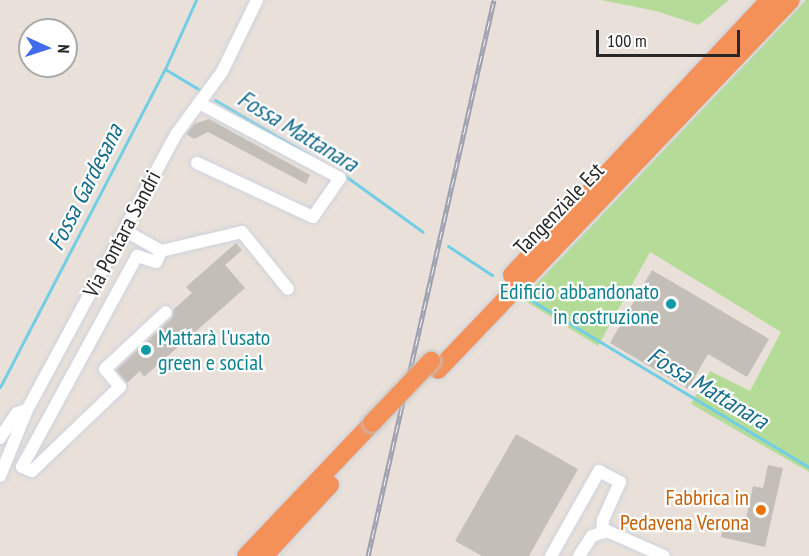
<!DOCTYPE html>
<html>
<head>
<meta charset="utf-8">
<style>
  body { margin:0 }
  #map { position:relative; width:809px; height:556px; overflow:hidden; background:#e9e1d9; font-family:"PT Sans Narrow",sans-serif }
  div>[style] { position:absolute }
  .green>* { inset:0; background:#b4dc98 }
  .stream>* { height:3px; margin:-1.5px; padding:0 1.5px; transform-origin:1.5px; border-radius:1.5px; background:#71cee5 }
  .building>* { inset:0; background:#c4beb8 }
  .roads { filter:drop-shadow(0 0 2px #ced2df) drop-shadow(0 0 2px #ced2df) }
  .minor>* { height:12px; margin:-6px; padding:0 6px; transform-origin:6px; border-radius:6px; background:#fff }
  .highway>* { height:18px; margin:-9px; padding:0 9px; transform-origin:9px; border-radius:9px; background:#f39159 }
  .rail>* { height:5px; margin-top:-2.5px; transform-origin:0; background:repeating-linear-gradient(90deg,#fff 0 9px,#9ca0b0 0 18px); box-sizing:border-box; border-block:2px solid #9ca0b0 }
  .bridges { filter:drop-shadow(0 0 2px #c3c3c3) drop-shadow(0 0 2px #c3c3c3) }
  .highway-bridge>* { height:18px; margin:-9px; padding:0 9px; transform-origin:9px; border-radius:9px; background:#f39159 }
  .dots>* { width:16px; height:16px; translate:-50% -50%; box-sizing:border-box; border:3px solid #fff; border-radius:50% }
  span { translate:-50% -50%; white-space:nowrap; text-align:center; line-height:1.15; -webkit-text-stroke:4.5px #fff; paint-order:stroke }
  .street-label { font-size:22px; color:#272727 }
  .culture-label { font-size:22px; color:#0d838f }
  .right { translate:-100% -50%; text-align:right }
  .left { translate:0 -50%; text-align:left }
  .food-label { font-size:22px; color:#c56008 }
  .water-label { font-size:24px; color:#156b8c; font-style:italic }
  .north { position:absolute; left:18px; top:18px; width:60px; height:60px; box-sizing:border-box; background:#fff; border:2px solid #a9a9a9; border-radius:50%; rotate:93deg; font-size:16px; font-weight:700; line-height:24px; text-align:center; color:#272727 }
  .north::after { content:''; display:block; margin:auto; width:21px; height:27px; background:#416ded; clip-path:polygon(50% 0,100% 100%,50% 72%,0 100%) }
  .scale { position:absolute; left:596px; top:30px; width:144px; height:27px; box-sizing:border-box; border:3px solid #272727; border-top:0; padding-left:8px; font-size:18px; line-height:21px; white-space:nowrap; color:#272727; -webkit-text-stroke:4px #fff; paint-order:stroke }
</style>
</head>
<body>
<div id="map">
  <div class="green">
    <i style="clip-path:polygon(601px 0,729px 0,699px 25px,656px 11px)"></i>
    <i style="clip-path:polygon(806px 0,809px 0,809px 472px,691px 404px,710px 371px,750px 391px,781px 332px,660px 258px,650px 252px,598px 346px,522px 299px)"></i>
  </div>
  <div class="stream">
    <i style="left:165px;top:69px;width:41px;rotate:31deg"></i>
    <i style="left:215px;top:100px;width:107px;rotate:30.4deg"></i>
    <i style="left:344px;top:175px;width:97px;rotate:35.8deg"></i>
    <i style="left:448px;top:246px;width:53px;rotate:33.4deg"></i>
    <i style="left:529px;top:299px;width:327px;rotate:31deg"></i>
    <i style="left:0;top:387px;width:358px;rotate:-62.6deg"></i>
    <i style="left:165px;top:69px;width:76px;rotate:-65.8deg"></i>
  </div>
  <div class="building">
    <i style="clip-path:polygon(209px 119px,310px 175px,306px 184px,208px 132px,194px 139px,186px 134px,194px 124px)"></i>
    <i style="clip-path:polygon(236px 243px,242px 250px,225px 265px,245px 288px,144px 377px,140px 371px,127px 383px,116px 370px,172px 318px,174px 309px,192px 293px,186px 287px)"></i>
    <i style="clip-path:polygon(652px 270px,769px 339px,747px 377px,708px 354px,688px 389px,610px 343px)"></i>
    <i style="clip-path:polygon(516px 434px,578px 469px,529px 556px,482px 556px,455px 541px)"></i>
    <i style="clip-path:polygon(768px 465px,783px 468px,765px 547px,721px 537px,723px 528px,743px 533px,753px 486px,763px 488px)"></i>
  </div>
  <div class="roads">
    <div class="minor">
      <i style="left:197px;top:163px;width:128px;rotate:25deg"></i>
      <i style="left:313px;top:217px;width:47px;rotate:-55.3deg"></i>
      <i style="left:340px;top:178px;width:160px;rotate:-152deg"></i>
      <i style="left:124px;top:230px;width:43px;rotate:29.6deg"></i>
      <i style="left:161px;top:251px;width:83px;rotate:-13.2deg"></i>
      <i style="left:242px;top:232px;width:73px;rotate:51.1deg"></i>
      <i style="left:161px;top:251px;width:12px;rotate:114deg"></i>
      <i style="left:156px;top:262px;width:20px;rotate:-162deg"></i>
      <i style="left:137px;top:256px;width:240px;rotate:118.6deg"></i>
      <i style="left:22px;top:467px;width:11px;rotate:22deg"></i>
      <i style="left:32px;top:471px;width:122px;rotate:-43.7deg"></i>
      <i style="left:120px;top:387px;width:23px;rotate:-130deg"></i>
      <i style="left:105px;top:369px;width:83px;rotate:-43.1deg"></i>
      <i style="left:0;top:438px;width:30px;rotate:-56deg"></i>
      <i style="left:17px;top:413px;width:10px;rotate:-17deg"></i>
      <i style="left:0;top:476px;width:71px;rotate:-67.8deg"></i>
      <i style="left:27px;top:410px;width:315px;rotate:-61.6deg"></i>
      <i style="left:177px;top:133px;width:76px;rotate:-53.6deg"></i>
      <i style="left:222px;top:72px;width:80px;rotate:-64.1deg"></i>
      <i style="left:551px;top:556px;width:98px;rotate:-60.5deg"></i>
      <i style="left:599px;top:471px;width:24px;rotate:28deg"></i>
      <i style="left:620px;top:482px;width:42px;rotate:114.1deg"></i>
      <i style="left:603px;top:520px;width:12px;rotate:95deg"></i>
      <i style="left:579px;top:556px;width:24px;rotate:-57deg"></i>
      <i style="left:592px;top:536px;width:16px;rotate:-18deg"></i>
      <i style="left:607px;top:531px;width:62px;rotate:23.7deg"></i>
    </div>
    <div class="highway">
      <i style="left:512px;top:275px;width:376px;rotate:-46.9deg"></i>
      <i style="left:438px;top:370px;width:511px;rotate:-46.35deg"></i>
      <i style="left:246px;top:556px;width:183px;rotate:-46.5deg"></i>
      <i style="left:264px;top:556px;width:97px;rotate:-47.1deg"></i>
    </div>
  </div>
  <div class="rail">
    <i style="left:368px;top:556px;width:570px;rotate:-77.23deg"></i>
  </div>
  <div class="bridges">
    <div class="highway-bridge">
      <i style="left:372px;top:423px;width:86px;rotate:-46.4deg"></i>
    </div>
  </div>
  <div class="dots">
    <i style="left:671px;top:304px;background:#0f9aa8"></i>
    <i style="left:146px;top:350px;background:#0f9aa8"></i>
    <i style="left:761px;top:510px;background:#e8710a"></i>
  </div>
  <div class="street-label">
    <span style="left:559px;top:209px;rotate:-46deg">Tangenziale Est</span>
    <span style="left:122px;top:234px;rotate:-62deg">Via Pontara Sandri</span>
  </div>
  <div class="culture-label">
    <span class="right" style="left:659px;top:304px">Edificio abbandonato<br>in costruzione</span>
    <span class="left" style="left:158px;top:350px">Mattarà l'usato<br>green e social</span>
  </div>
  <div class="food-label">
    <span class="right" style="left:749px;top:510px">Fabbrica in<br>Pedavena Verona</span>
  </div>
  <div class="water-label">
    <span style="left:298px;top:131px;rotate:31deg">Fossa Mattanara</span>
    <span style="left:85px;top:187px;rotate:-63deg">Fossa Gardesana</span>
    <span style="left:708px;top:388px;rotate:31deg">Fossa Mattanara</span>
  </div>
  <div class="north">N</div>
  <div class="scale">100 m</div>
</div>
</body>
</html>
